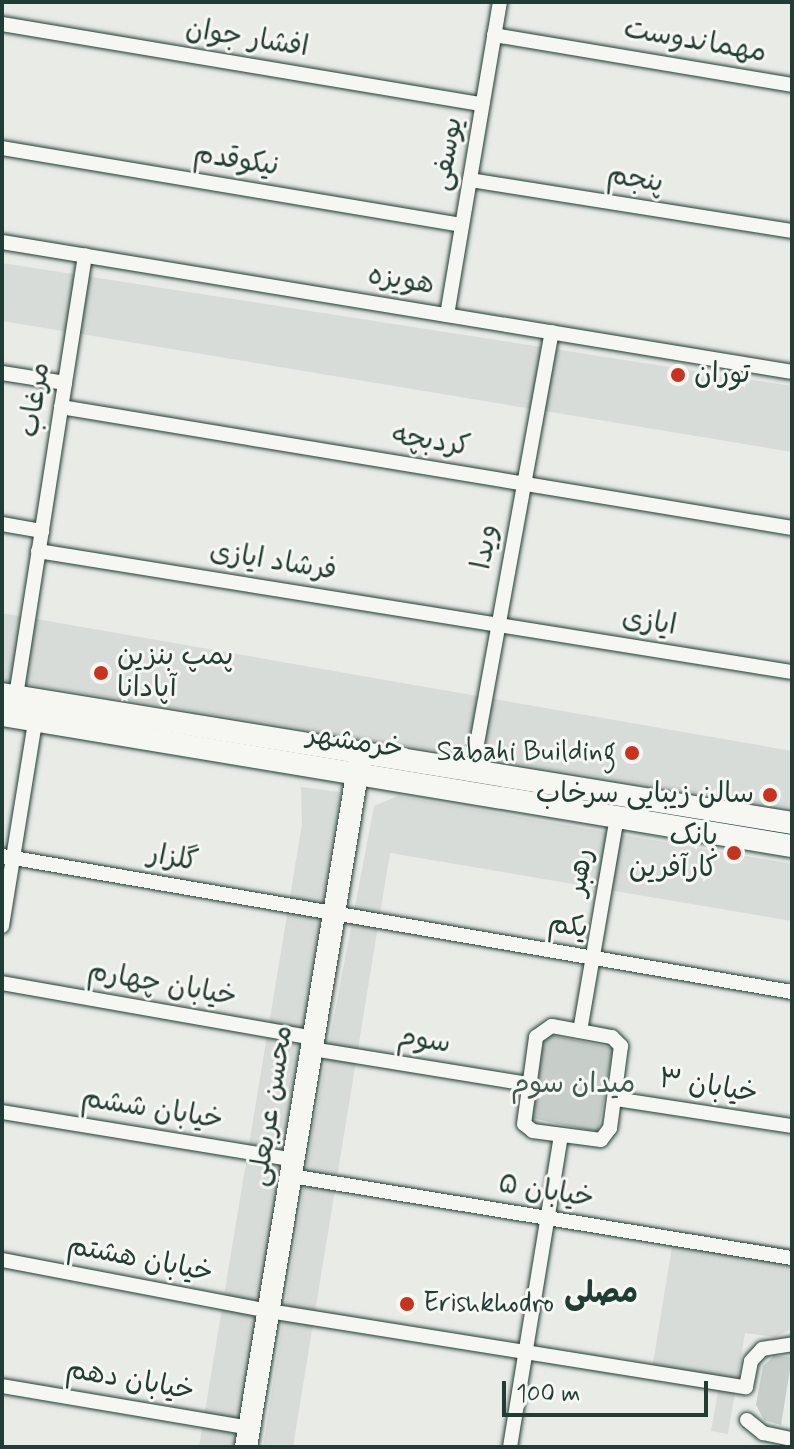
<!DOCTYPE html>
<html>
<head>
<meta charset="utf-8">
<style>
  body { margin:0 }
  #map { position:relative; width:794px; height:1449px; overflow:hidden; background:#e9ebe7; font-family:Mynerve,"Playpen Sans Arabic",sans-serif }
  div>[style] { position:absolute }
  .built>* { inset:0; background:#d8dcd8 }
  .green>* { inset:0; background:#c7cec9 }
  .roads { filter:drop-shadow(0 0 2px #1f3d34) drop-shadow(0 0 2px #1f3d34) }
  .minor>* { height:14px; margin:-7px; padding:0 7px; transform-origin:7px; border-radius:7px; background:#f6f6f2 }
  .secondary>* { height:22px; margin:-11px; padding:0 11px; transform-origin:11px; border-radius:11px; background:#f6f6f2 }
  .dots>* { width:22px; height:22px; translate:-50% -50%; box-sizing:border-box; border:4px solid #f6f6f2; border-radius:50% }
  span { translate:-50% -50%; white-space:nowrap; text-align:center; line-height:1.15; -webkit-text-stroke:6px #f6f6f2; paint-order:stroke }
  .street-label { font-size:28px; color:#1f3d34 }
  .poi-label { font-size:28px; color:#1f3d34 }
  .left { translate:0 -50%; text-align:left }
  .right { translate:-100% -50%; text-align:right }
  .park-label { font-size:28px; color:#415a52 }
  .neighbourhood-label { font-size:30px; color:#1f3d34; font-weight:700 }
  .frame { position:absolute; inset:0; border:4px solid #1f3d34; pointer-events:none }
  .scale { position:absolute; left:502px; top:1381px; width:206px; height:36px; box-sizing:border-box; border:4px solid #1f3d34; border-top:0; padding-left:10px; font-size:24px; line-height:28px; white-space:nowrap; color:#1f3d34; -webkit-text-stroke:6px #f6f6f2; paint-order:stroke }
</style>
</head>
<body>
<div id="map">
  <div class="built">
    <i style="clip-path:polygon(2px 263px,792px 386px,792px 452px,2px 321px)"></i>
    <i style="clip-path:polygon(2px 613px,792px 751px,792px 808px,2px 680px)"></i>
    <i style="clip-path:polygon(301px 787px,341px 792px,235px 1447px,199px 1447px,302px 824px)"></i>
    <i style="clip-path:polygon(398px 796px,792px 864px,792px 921px,390px 853px,293px 1447px,263px 1447px,314px 1122px,374px 806px)"></i>
    <i style="clip-path:polygon(673px 1241px,741px 1252px,743px 1241px,792px 1248px,791px 1329px,776px 1337px,745px 1333px,728px 1434px,711px 1431px,720px 1380px,652px 1369px)"></i>
  </div>
  <div class="green">
    <i style="clip-path:polygon(551px 1035px,613px 1048px,598px 1132px,531px 1118px,543px 1043px)"></i>
    <i style="clip-path:polygon(774px 1356px,792px 1357px,781px 1425px,764px 1420px,756px 1405px,763px 1366px)"></i>
  </div>
  <div class="roads">
    <div class="minor">
      <i style="left:2px;top:24px;width:487px;rotate:9.5deg"></i>
      <i style="left:494px;top:35px;width:302px;rotate:9.5deg"></i>
      <i style="left:2px;top:148px;width:466px;rotate:9.5deg"></i>
      <i style="left:470px;top:180px;width:326px;rotate:9deg"></i>
      <i style="left:2px;top:242px;width:801px;rotate:9.34deg"></i>
      <i style="left:447px;top:315px;width:317px;rotate:-80.4deg"></i>
      <i style="left:2px;top:373px;width:64px;rotate:9deg"></i>
      <i style="left:61px;top:407px;width:741px;rotate:9.4deg"></i>
      <i style="left:2px;top:524px;width:41px;rotate:9.9deg"></i>
      <i style="left:38px;top:551px;width:764px;rotate:9.12deg"></i>
      <i style="left:16px;top:696px;width:446px;rotate:-81.1deg"></i>
      <i style="left:472px;top:771px;width:446px;rotate:-79.7deg"></i>
      <i style="left:2px;top:856px;width:802px;rotate:9.77deg"></i>
      <i style="left:2px;top:926px;width:213px;rotate:-80.8deg"></i>
      <i style="left:2px;top:983px;width:317px;rotate:10deg"></i>
      <i style="left:552px;top:1026px;width:61px;rotate:10.4deg"></i>
      <i style="left:612px;top:1037px;width:13px;rotate:45deg"></i>
      <i style="left:621px;top:1046px;width:83px;rotate:97.6deg"></i>
      <i style="left:610px;top:1128px;width:15px;rotate:127deg"></i>
      <i style="left:601px;top:1140px;width:69px;rotate:-172.5deg"></i>
      <i style="left:533px;top:1131px;width:11px;rotate:-142deg"></i>
      <i style="left:524px;top:1124px;width:88px;rotate:-82.1deg"></i>
      <i style="left:536px;top:1037px;width:19px;rotate:-35deg"></i>
      <i style="left:580px;top:1031px;width:217px;rotate:-80.2deg"></i>
      <i style="left:312px;top:1049px;width:218px;rotate:9.2deg"></i>
      <i style="left:615px;top:1099px;width:179px;rotate:8.7deg"></i>
      <i style="left:2px;top:1112px;width:296px;rotate:9.3deg"></i>
      <i style="left:291px;top:1176px;width:508px;rotate:9.3deg"></i>
      <i style="left:2px;top:1260px;width:272px;rotate:10.8deg"></i>
      <i style="left:269px;top:1311px;width:483px;rotate:9.1deg"></i>
      <i style="left:746px;top:1387px;width:26px;rotate:-79deg"></i>
      <i style="left:751px;top:1361px;width:16px;rotate:-47deg"></i>
      <i style="left:762px;top:1349px;width:30px;rotate:-9deg"></i>
      <i style="left:2px;top:1386px;width:252px;rotate:9.6deg"></i>
      <i style="left:747px;top:1420px;width:21px;rotate:39deg"></i>
      <i style="left:763px;top:1433px;width:30px;rotate:12deg"></i>
      <i style="left:510px;top:1447px;width:315px;rotate:-80.7deg"></i>
    </div>
    <div class="secondary">
      <i style="left:2px;top:694px;width:800px;rotate:9.27deg"></i>
      <i style="left:2px;top:715px;width:801px;rotate:9.42deg"></i>
      <i style="left:246px;top:1447px;width:694px;rotate:-80.63deg"></i>
    </div>
  </div>
  <div class="dots">
    <i style="left:678px;top:375px;background:#c8321e"></i>
    <i style="left:101px;top:673px;background:#c8321e"></i>
    <i style="left:632px;top:753px;background:#c8321e"></i>
    <i style="left:770px;top:795px;background:#c8321e"></i>
    <i style="left:734px;top:853px;background:#c8321e"></i>
    <i style="left:407px;top:1304px;background:#c8321e"></i>
  </div>
  <div class="street-label">
    <span style="left:247px;top:39px;rotate:9deg">افشار جوان</span>
    <span style="left:695px;top:42px;rotate:10deg">مهماندوست</span>
    <span style="left:448px;top:154px;rotate:-80deg">یوسفی</span>
    <span style="left:236px;top:161px;rotate:9deg">نیکوقدم</span>
    <span style="left:635px;top:180px;rotate:9deg">پنجم</span>
    <span style="left:401px;top:281px;rotate:9deg">هویزه</span>
    <span style="left:36px;top:400px;rotate:-81deg">مرغاب</span>
    <span style="left:431px;top:442px;rotate:9deg">کردبچه</span>
    <span style="left:486px;top:547px;rotate:-80deg">ویدا</span>
    <span style="left:273px;top:562px;rotate:9deg">فرشاد ایازی</span>
    <span style="left:649px;top:623px;rotate:9deg">ایازی</span>
    <span style="left:355px;top:743px;rotate:9deg">خرمشهر</span>
    <span style="left:173px;top:859px;rotate:10deg">گلزار</span>
    <span style="left:581px;top:872px;rotate:-80deg">رهبر</span>
    <span style="left:568px;top:927px;rotate:10deg">یکم</span>
    <span style="left:162px;top:985px;rotate:10deg">خیابان چهارم</span>
    <span style="left:424px;top:1041px;rotate:9deg">سوم</span>
    <span style="left:708px;top:1087px;rotate:9deg">خیابان ۳</span>
    <span style="left:272px;top:1106px;rotate:-81deg">محسن عربعلی</span>
    <span style="left:152px;top:1110px;rotate:9deg">خیابان ششم</span>
    <span style="left:546px;top:1192px;rotate:9deg">خیابان ۵</span>
    <span style="left:140px;top:1260px;rotate:11deg">خیابان هشتم</span>
    <span style="left:130px;top:1381px;rotate:10deg">خیابان دهم</span>
  </div>
  <div class="poi-label">
    <span class="left" style="left:694px;top:375px">توران</span>
    <span class="left" style="left:117px;top:673px">پمپ بنزین<br>آپادانا</span>
    <span class="right" style="left:616px;top:753px">Sabahi Building</span>
    <span class="right" style="left:754px;top:795px">سالن زیبایی سرخاب</span>
    <span class="right" style="left:718px;top:853px">بانک<br>کارآفرین</span>
    <span class="left" style="left:423px;top:1304px">Erishkhodro</span>
  </div>
  <div class="park-label">
    <span style="left:573px;top:1085px">میدان سوم</span>
  </div>
  <div class="neighbourhood-label">
    <span style="left:601px;top:1294px">مصلی</span>
  </div>
  <div class="frame"></div>
  <div class="scale">100 m</div>
</div>
</body>
</html>
